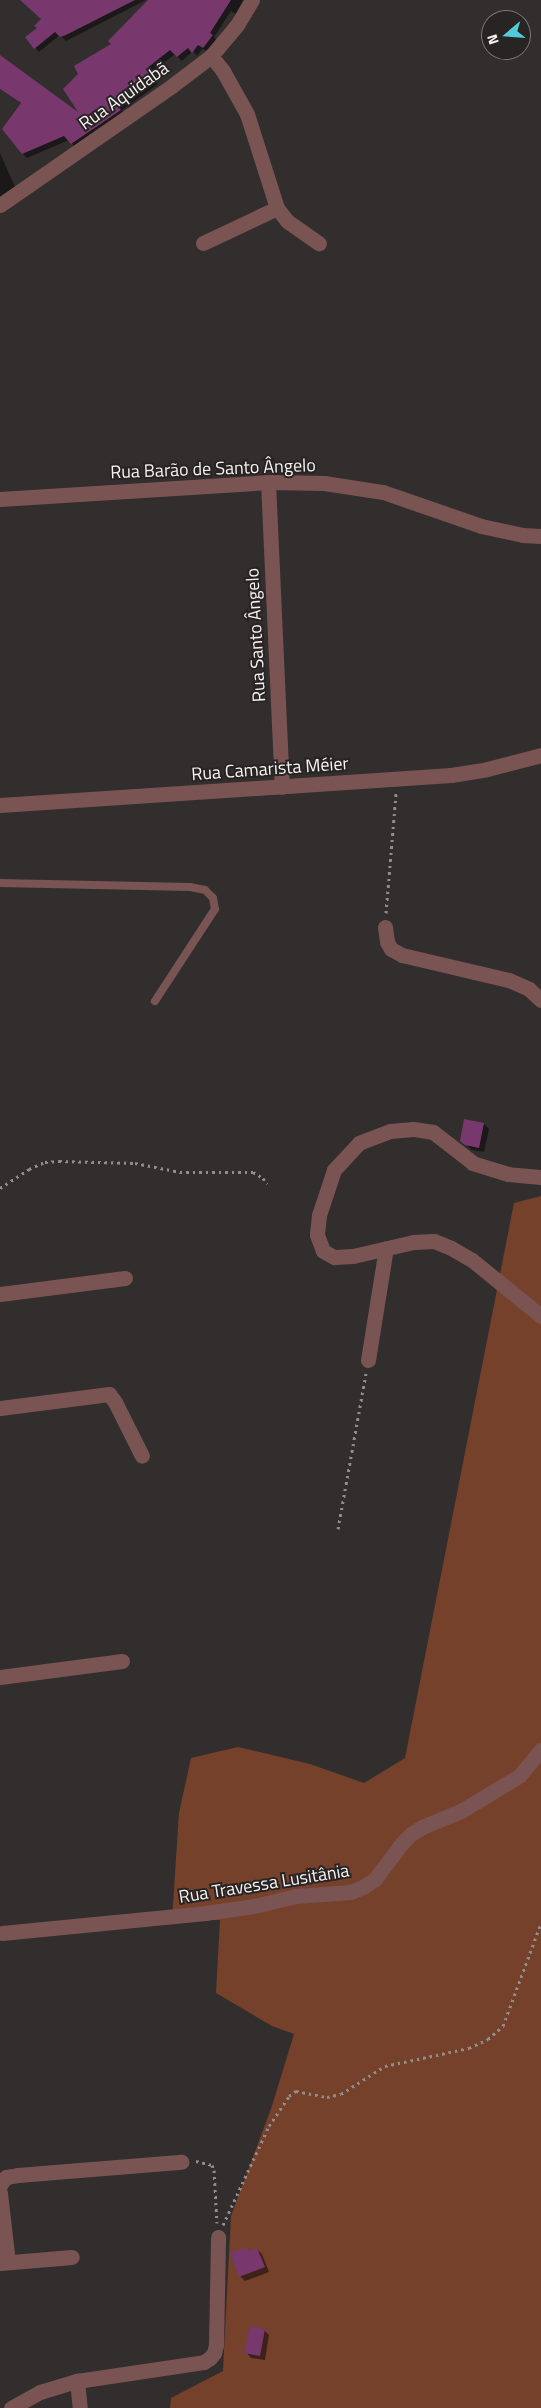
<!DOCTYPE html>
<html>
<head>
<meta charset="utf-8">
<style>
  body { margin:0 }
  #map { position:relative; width:541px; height:2408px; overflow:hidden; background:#322e2d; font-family:"Titillium Web",sans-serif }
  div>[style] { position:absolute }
  .green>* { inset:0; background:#76412b }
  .shadow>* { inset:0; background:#0007 }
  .building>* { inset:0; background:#78386e }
  .path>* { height:3px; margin-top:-1.5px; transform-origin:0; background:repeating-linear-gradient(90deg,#908d8c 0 2.5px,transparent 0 6.5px) }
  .service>* { height:8px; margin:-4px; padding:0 4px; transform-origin:4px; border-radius:4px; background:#7a5452 }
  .minor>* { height:15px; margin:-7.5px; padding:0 7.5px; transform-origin:7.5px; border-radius:7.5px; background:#7a5452 }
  span { translate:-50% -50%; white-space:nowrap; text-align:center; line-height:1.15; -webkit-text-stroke:4px #282423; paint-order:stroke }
  .street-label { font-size:18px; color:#f6f3f2 }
  .north { position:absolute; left:481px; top:10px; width:50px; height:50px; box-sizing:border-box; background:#282423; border:1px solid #7a7776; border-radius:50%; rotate:252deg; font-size:14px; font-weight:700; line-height:20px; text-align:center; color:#f6f3f2 }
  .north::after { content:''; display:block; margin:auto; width:18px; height:22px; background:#52cbd9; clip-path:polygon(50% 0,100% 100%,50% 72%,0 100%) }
</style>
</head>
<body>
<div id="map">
  <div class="green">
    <i style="clip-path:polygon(541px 1196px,541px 2408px,170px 2408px,171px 2398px,223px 2371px,231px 2216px,272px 2106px,294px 2034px,272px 2026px,216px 1993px,220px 1920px,172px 1920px,179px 1813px,191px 1758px,238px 1747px,310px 1764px,364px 1783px,405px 1758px,514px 1203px)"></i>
  </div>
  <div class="shadow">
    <i style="clip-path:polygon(22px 0,146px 0,70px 39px,66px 41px,60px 35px,39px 52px,27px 37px,39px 29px,42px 19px)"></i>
    <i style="clip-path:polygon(182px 0,243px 0,236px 14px,231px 11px,214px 37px,217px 40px,208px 51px,202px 49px,197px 56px,193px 51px,182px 61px,175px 54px,149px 74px,158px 84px,122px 110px,124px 114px,76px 148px,69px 140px,27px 158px,23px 154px,22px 104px,0 89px,0 56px,83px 117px)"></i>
    <i style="clip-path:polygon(0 153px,15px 187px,0 197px)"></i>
    <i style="clip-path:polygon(484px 1124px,489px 1129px,484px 1152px,472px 1150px,461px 1140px)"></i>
    <i style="clip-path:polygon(246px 2248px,250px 2252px,257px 2249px,262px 2254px,269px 2272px,245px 2281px,240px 2276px)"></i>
    <i style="clip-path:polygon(264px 2330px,269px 2335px,265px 2360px,251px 2358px,246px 2352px)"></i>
  </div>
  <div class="building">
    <i style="clip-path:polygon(20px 0,135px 0,66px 35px,60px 37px,55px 32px,34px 49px,25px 37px,37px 28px,34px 26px,41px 19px)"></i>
    <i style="clip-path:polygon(148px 0,231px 0,210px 33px,213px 35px,203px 48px,198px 45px,192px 53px,188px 48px,177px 57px,170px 50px,146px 69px,154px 79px,118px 105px,121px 110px,71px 144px,64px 136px,22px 154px,2px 129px,21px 103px,0 89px,0 55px,78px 112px,63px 89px,78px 74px,74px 66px,111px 44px,108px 41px)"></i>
    <i style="clip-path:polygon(464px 1119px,484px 1123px,479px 1148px,465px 1145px,460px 1141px)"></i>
    <i style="clip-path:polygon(247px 2247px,249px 2251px,257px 2248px,265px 2267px,239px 2277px,230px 2253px)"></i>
    <i style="clip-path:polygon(250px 2326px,265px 2329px,260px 2356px,244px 2353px)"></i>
  </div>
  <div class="path">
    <i style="left:386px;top:913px;width:120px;rotate:-85.2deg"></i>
    <i style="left:0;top:1188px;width:35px;rotate:-33deg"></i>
    <i style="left:29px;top:1169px;width:17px;rotate:-24deg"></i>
    <i style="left:45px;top:1162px;width:14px;rotate:-4deg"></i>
    <i style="left:59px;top:1161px;width:76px;rotate:1.5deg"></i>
    <i style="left:135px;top:1163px;width:46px;rotate:11.3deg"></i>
    <i style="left:180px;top:1172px;width:73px"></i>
    <i style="left:253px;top:1172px;width:12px;rotate:31deg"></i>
    <i style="left:263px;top:1178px;width:7px;rotate:56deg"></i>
    <i style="left:338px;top:1529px;width:158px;rotate:-79.8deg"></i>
    <i style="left:196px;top:2161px;width:16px;rotate:14deg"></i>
    <i style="left:212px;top:2165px;width:5px;rotate:68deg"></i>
    <i style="left:214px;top:2170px;width:53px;rotate:86.8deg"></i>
    <i style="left:223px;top:2225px;width:109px;rotate:-65.1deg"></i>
    <i style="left:269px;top:2126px;width:36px;rotate:-56deg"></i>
    <i style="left:289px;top:2096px;width:9px;rotate:-36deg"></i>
    <i style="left:296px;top:2091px;width:32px;rotate:11deg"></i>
    <i style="left:327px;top:2097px;width:14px;rotate:-12deg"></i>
    <i style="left:341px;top:2094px;width:52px;rotate:-32.5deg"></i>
    <i style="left:385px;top:2066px;width:86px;rotate:-12.1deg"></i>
    <i style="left:469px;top:2048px;width:21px;rotate:-25deg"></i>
    <i style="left:488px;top:2039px;width:20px;rotate:-41deg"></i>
    <i style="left:503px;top:2026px;width:110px;rotate:-69.7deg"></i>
  </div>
  <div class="service">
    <i style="left:0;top:883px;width:190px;rotate:1.2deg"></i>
    <i style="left:190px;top:887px;width:15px;rotate:11deg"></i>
    <i style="left:205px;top:890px;width:11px;rotate:45deg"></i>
    <i style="left:213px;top:898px;width:11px;rotate:80deg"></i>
    <i style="left:215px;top:909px;width:110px;rotate:123.1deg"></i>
  </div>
  <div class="minor">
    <i style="left:211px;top:56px;width:19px;rotate:51deg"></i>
    <i style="left:223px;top:71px;width:49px;rotate:60.8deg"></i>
    <i style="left:247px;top:114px;width:99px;rotate:72.3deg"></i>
    <i style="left:277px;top:208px;width:16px;rotate:52deg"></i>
    <i style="left:287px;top:221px;width:39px;rotate:35deg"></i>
    <i style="left:0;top:205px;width:211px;rotate:-34.7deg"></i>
    <i style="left:173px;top:85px;width:48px;rotate:-37.3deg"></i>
    <i style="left:211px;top:56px;width:40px;rotate:-50deg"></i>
    <i style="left:237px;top:25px;width:29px;rotate:-59deg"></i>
    <i style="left:203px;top:243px;width:82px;rotate:-25.3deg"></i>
    <i style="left:268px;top:482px;width:305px;rotate:87.4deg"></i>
    <i style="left:0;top:499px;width:269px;rotate:-3.6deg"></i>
    <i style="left:268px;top:482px;width:56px;rotate:1deg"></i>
    <i style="left:324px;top:483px;width:60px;rotate:8.7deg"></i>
    <i style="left:383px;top:492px;width:104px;rotate:19.1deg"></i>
    <i style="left:481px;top:526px;width:43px;rotate:12.1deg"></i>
    <i style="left:523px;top:535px;width:18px;rotate:3deg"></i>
    <i style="left:0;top:805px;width:452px;rotate:-3.8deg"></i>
    <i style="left:451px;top:775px;width:36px;rotate:-9deg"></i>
    <i style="left:487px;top:769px;width:56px;rotate:-14.5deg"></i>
    <i style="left:385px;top:927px;width:15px;rotate:82deg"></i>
    <i style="left:387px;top:942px;width:8px;rotate:60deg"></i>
    <i style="left:391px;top:949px;width:13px;rotate:29deg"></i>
    <i style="left:402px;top:955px;width:110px;rotate:13.2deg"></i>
    <i style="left:509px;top:980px;width:22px;rotate:24deg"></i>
    <i style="left:529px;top:989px;width:16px;rotate:43deg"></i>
    <i style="left:541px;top:1177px;width:33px;rotate:-175deg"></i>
    <i style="left:508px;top:1174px;width:37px;rotate:-163deg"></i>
    <i style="left:473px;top:1163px;width:51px;rotate:-142.2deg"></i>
    <i style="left:433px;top:1132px;width:20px;rotate:-171deg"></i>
    <i style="left:413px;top:1129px;width:23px;rotate:175deg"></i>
    <i style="left:390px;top:1131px;width:33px;rotate:159deg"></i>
    <i style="left:359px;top:1143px;width:37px;rotate:133deg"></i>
    <i style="left:334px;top:1170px;width:47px;rotate:108.4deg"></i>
    <i style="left:319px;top:1215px;width:20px;rotate:96deg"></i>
    <i style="left:317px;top:1235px;width:17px;rotate:69deg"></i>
    <i style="left:323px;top:1251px;width:13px;rotate:29deg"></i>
    <i style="left:334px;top:1257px;width:19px;rotate:-3deg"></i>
    <i style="left:353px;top:1256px;width:62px;rotate:-13.1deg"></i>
    <i style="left:413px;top:1242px;width:21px;rotate:-3deg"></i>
    <i style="left:434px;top:1241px;width:18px;rotate:22deg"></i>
    <i style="left:451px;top:1248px;width:24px;rotate:30deg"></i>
    <i style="left:472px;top:1260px;width:89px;rotate:39.1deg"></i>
    <i style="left:0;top:1294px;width:126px;rotate:-7.3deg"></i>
    <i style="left:368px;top:1360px;width:113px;rotate:-80.9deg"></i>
    <i style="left:0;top:1408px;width:110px;rotate:-7.3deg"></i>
    <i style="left:109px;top:1394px;width:10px;rotate:53deg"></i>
    <i style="left:115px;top:1402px;width:60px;rotate:63.4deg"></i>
    <i style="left:0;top:1677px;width:123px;rotate:-7.5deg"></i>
    <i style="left:2px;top:1933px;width:204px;rotate:-5.6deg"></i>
    <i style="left:205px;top:1913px;width:49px;rotate:-8.1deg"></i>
    <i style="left:254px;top:1906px;width:43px;rotate:-13.4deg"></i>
    <i style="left:296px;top:1896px;width:55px;rotate:-4.2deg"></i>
    <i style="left:351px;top:1892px;width:13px;rotate:-23deg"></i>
    <i style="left:363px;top:1887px;width:14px;rotate:-34deg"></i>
    <i style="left:375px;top:1879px;width:45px;rotate:-53.1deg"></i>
    <i style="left:402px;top:1843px;width:13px;rotate:-45deg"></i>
    <i style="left:411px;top:1834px;width:13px;rotate:-32deg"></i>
    <i style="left:422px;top:1827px;width:42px;rotate:-22.3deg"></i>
    <i style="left:461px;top:1811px;width:68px;rotate:-31.1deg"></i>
    <i style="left:519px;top:1776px;width:34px;rotate:-50deg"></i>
    <i style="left:0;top:2185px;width:10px;rotate:-53deg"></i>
    <i style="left:6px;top:2177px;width:12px;rotate:-9deg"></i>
    <i style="left:18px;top:2175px;width:164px;rotate:-4.6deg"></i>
    <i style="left:0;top:2193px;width:69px;rotate:83.4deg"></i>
    <i style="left:0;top:2263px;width:72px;rotate:-4.8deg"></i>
    <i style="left:77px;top:2381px;width:27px;rotate:84deg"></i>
    <i style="left:11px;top:2408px;width:33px;rotate:-29deg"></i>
    <i style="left:40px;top:2392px;width:39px;rotate:-17deg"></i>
    <i style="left:77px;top:2381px;width:128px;rotate:-8.5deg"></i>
    <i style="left:204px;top:2362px;width:7px;rotate:-34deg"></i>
    <i style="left:210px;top:2358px;width:6px;rotate:-51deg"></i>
    <i style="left:214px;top:2353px;width:8px;rotate:-76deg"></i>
    <i style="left:216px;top:2345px;width:108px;rotate:-88.9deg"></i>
  </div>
  <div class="street-label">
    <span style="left:124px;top:96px;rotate:-35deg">Rua Aquidabã</span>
    <span style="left:213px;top:469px;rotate:-2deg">Rua Barão de Santo Ângelo</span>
    <span style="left:256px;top:635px;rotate:-93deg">Rua Santo Ângelo</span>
    <span style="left:270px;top:769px;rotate:-4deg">Rua Camarista Méier</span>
    <span style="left:264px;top:1884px;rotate:-9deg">Rua Travessa Lusitânia</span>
  </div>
  <div class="north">N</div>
</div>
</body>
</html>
